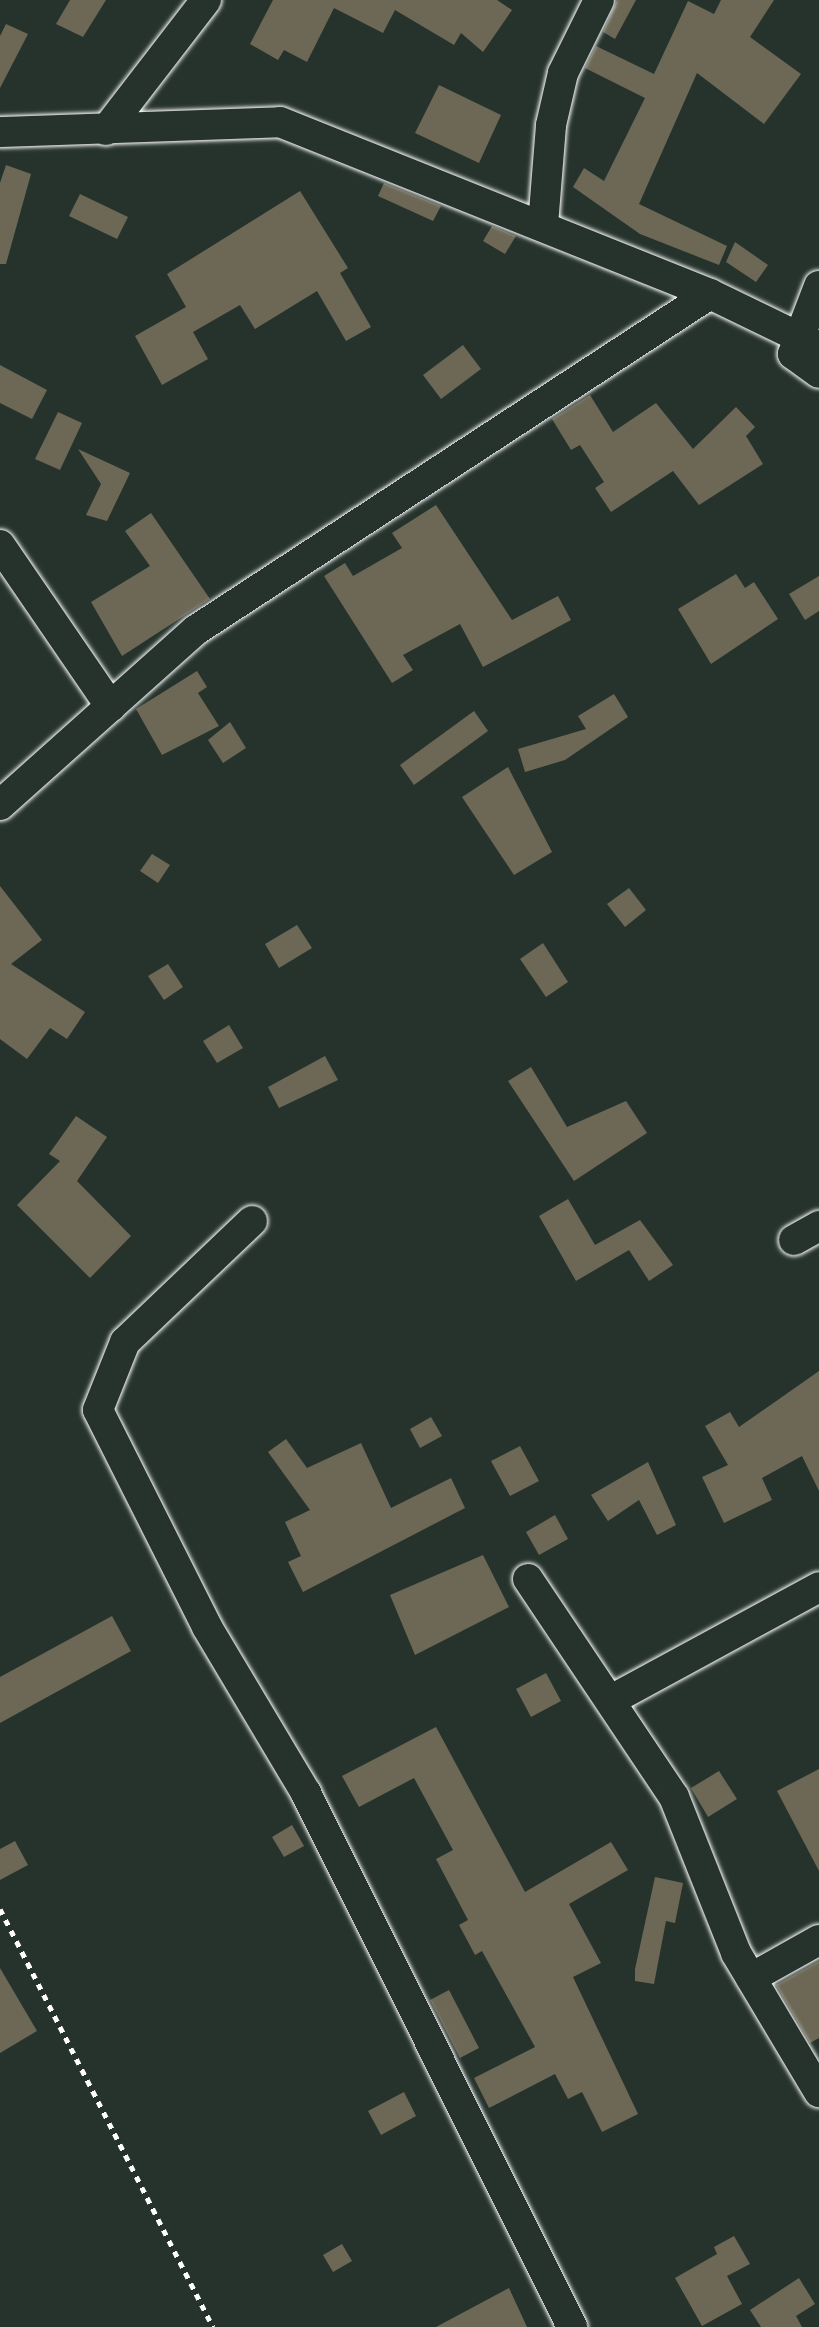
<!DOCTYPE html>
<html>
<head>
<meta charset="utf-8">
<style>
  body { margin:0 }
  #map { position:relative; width:819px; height:2327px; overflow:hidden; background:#26332d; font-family:"Architects Daughter",sans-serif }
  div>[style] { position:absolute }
  .building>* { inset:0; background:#6c6855 }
  .path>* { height:5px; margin-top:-2.5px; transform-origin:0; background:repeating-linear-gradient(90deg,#fff 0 6px,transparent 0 12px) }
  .roads { filter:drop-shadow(0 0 2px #fff) drop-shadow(0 0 2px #fff) }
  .minor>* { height:30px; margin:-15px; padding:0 15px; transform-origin:15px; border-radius:15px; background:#26332d }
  span { translate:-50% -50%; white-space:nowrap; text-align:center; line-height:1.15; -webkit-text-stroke:7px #26332d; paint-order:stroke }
</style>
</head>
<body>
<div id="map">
  <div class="building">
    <i style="clip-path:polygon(70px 0,106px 0,83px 37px,56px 24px)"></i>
    <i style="clip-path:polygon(273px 0,497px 0,512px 10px,483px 52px,461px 33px,454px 45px,395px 10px,383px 33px,334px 8px,307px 62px,284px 50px,278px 60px,250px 44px)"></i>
    <i style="clip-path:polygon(617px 0,636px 0,615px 39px,603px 32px)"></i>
    <i style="clip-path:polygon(721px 0,774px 0,750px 37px,801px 74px,764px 124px,697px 73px,639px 204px,727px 246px,719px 265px,640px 234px,573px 187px,584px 168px,604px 181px,645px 98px,585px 68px,596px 46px,654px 74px,688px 1px,714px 14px)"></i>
    <i style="clip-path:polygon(6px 24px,28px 34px,0 88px,0 36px)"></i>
    <i style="clip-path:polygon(439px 85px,501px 115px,479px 163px,415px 133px)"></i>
    <i style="clip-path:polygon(6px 165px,31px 174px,6px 264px,0 264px,0 183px)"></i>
    <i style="clip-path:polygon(384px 183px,441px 206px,433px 221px,378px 196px)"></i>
    <i style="clip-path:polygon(300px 191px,348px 268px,340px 273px,371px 327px,346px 341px,317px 291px,255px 329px,240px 305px,193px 332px,208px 359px,162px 385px,135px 336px,186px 307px,167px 274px)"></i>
    <i style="clip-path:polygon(80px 194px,128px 217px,117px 239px,69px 216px)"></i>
    <i style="clip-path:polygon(492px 226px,516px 236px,505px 254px,483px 241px)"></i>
    <i style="clip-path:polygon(735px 242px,768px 265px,756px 282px,726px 262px)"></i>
    <i style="clip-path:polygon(463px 345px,481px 369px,441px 399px,423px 375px)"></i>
    <i style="clip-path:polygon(0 365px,47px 390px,32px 419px,0 403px)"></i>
    <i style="clip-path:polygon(590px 395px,613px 432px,656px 403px,693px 449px,736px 407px,755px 427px,746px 436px,763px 464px,699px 505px,673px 471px,611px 512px,595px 488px,604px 482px,580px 445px,571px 450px,552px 419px)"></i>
    <i style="clip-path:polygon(58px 412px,82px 423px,60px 470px,35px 459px)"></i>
    <i style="clip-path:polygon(78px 449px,130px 473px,107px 521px,86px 515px,101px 484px)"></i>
    <i style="clip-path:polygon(436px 505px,512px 620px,558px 596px,571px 620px,483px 667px,460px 624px,403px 655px,413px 670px,392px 683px,324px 576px,345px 563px,353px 576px,402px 548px,392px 533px)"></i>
    <i style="clip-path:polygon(151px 513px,210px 599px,122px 656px,91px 602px,150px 566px,125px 531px)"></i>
    <i style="clip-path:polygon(736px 574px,745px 588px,754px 582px,778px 619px,711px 664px,678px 609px)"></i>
    <i style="clip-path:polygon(819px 576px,819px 611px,805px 620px,789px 594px)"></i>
    <i style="clip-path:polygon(197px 671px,207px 687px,198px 693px,219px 726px,162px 755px,136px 709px)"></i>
    <i style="clip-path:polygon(614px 694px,628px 717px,565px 760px,525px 772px,518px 749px,586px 729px,578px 716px)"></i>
    <i style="clip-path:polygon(474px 711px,488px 731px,414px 785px,400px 765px)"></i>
    <i style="clip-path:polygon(230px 722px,246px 748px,223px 763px,208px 740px)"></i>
    <i style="clip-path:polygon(508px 767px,552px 852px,514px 875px,462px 797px)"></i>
    <i style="clip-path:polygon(152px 854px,170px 865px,158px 883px,140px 871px)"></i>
    <i style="clip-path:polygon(0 886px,42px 940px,11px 964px,85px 1012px,67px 1039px,50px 1028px,27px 1059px,0 1039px)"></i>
    <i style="clip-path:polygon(629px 888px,646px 910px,625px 927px,607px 904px)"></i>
    <i style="clip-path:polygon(297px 925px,312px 948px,279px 968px,265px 944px)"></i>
    <i style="clip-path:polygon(543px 943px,568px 982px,546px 997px,520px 959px)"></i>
    <i style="clip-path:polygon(168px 964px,183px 987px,164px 1000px,148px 976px)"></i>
    <i style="clip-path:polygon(229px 1025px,243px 1048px,217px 1063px,203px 1041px)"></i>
    <i style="clip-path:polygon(325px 1056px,338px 1080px,279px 1108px,268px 1087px)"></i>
    <i style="clip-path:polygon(531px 1067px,567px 1127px,626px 1101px,647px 1133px,574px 1181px,508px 1081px)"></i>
    <i style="clip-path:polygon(76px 1116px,107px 1137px,77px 1181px,131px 1236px,90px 1278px,17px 1205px,60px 1161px,49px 1154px)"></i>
    <i style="clip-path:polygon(568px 1199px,595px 1245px,640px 1220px,673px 1265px,649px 1281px,629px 1250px,576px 1281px,539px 1216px)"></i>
    <i style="clip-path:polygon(819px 1371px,819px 1491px,802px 1456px,762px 1478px,772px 1500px,724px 1523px,702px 1477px,728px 1465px,705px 1426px,730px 1412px,739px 1427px)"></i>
    <i style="clip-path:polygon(431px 1417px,442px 1436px,420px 1448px,410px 1429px)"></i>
    <i style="clip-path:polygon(286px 1439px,307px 1468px,361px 1443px,391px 1508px,451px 1478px,465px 1508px,303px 1592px,288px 1562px,301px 1556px,285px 1522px,310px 1510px,268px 1452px)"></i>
    <i style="clip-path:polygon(520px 1446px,539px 1481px,510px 1496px,491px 1461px)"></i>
    <i style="clip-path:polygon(648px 1462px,676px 1525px,657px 1535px,639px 1500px,608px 1521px,591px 1495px)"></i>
    <i style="clip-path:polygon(555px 1515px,568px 1539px,539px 1555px,526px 1532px)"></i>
    <i style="clip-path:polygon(483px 1555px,509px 1607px,415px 1655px,390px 1595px)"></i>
    <i style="clip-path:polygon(112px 1616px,131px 1651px,0 1723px,0 1677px)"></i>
    <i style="clip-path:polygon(546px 1673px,561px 1701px,531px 1717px,516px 1689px)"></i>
    <i style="clip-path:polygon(436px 1727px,525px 1892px,611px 1842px,628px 1870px,569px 1904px,601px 1963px,573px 1977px,638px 2114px,602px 2132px,582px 2092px,568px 2099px,555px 2074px,489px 2108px,474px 2078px,535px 2047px,482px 1951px,475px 1955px,459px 1925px,468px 1920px,436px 1859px,453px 1850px,414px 1778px,359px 1807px,342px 1776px)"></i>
    <i style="clip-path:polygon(819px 1769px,819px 1871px,777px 1791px)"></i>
    <i style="clip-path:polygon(719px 1771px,737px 1799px,708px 1817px,691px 1788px)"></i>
    <i style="clip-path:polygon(292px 1825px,304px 1846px,284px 1857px,272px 1837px)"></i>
    <i style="clip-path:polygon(15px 1841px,28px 1865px,0 1880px,0 1849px)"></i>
    <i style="clip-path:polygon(655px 1877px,683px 1883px,675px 1923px,666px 1921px,654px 1984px,635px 1981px,635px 1969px)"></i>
    <i style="clip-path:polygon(819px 1961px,819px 2038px,810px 2043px,776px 1985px)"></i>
    <i style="clip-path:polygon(0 1968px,37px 2031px,0 2053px)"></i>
    <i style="clip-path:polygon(449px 1990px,479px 2048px,460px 2058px,430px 2000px)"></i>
    <i style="clip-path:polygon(404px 2092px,416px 2116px,381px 2135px,368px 2111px)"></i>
    <i style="clip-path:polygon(734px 2236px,750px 2264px,727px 2276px,742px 2304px,702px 2326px,675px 2278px,717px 2254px,714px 2247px)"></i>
    <i style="clip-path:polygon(342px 2244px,352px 2261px,333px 2272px,323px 2255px)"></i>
    <i style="clip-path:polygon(799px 2278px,815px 2304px,796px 2316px,802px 2327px,761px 2327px,750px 2310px)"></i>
    <i style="clip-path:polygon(509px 2288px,527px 2327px,436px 2327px)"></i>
  </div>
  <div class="path">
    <i style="left:0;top:1909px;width:469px;rotate:63deg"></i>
  </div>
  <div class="roads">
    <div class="minor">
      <i style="left:106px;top:130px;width:164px;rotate:-52.4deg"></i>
      <i style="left:0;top:132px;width:280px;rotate:-2deg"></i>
      <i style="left:280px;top:122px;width:463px;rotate:21.8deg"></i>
      <i style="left:710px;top:294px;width:121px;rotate:25.9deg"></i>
      <i style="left:543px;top:225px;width:100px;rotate:-85.4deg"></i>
      <i style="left:551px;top:125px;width:53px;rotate:-77deg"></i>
      <i style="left:563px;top:73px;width:81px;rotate:-63.7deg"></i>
      <i style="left:819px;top:286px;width:73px;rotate:110.9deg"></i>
      <i style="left:793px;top:354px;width:32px;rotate:36deg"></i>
      <i style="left:0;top:545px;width:196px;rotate:55.6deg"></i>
      <i style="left:0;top:805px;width:263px;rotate:-41.8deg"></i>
      <i style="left:196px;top:630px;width:614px;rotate:-33.17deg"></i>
      <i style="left:252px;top:1221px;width:175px;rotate:136.4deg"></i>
      <i style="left:125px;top:1342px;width:73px;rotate:111.7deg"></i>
      <i style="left:98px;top:1410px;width:243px;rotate:63.3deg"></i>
      <i style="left:207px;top:1627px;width:193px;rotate:59.2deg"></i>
      <i style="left:306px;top:1793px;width:597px;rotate:63.52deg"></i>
      <i style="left:794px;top:1240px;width:29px;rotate:-29deg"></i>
      <i style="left:528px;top:1579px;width:262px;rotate:56.2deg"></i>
      <i style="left:674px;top:1797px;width:168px;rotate:68.3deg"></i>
      <i style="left:736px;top:1953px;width:162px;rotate:59.2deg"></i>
      <i style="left:613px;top:1699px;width:234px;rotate:-28.5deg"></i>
      <i style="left:751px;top:1978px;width:78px;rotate:-29.2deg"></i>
    </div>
  </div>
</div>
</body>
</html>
